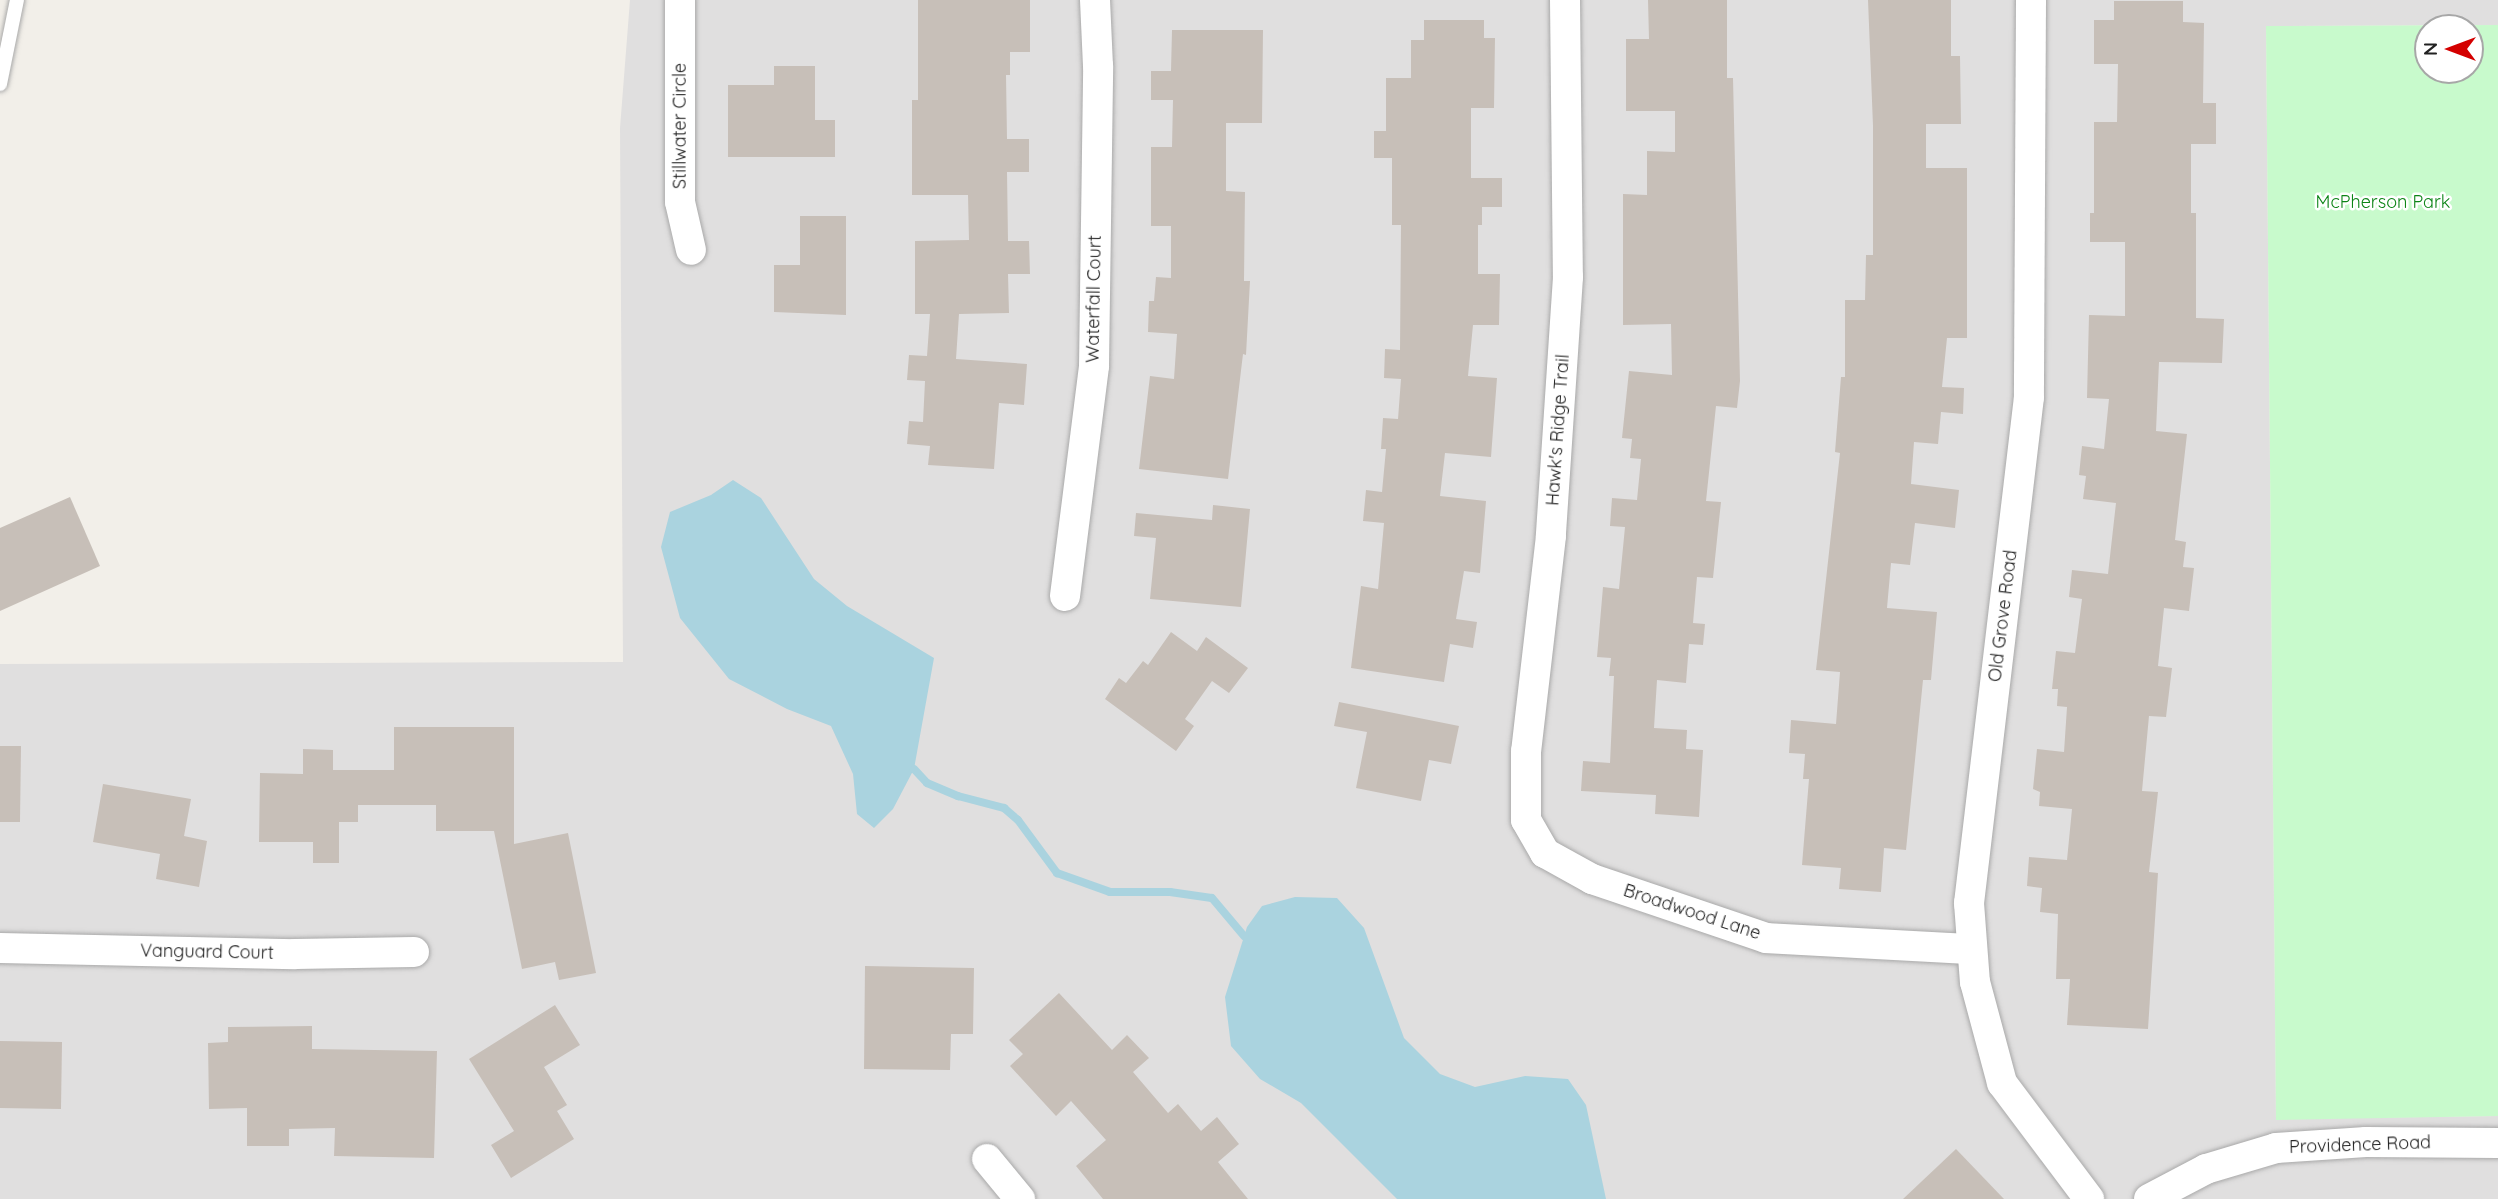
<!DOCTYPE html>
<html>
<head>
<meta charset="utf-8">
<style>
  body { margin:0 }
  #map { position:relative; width:2498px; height:1199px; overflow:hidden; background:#f2efe9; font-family:Quicksand,sans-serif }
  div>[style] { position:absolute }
  .residential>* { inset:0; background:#e0dfdf }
  .park>* { inset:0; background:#c8facc }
  .water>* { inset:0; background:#aad3df }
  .stream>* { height:8px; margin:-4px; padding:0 4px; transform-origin:4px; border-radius:4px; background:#aad3df }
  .building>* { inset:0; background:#c7bfb8 }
  .roads { filter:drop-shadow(0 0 2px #a9a9a9) drop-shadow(0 0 2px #a9a9a9) }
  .lane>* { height:14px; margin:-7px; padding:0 7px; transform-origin:7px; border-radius:7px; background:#fff }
  .street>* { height:30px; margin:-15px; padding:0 15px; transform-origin:15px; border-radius:15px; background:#fff }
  span { translate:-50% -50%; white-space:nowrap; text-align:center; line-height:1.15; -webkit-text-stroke:5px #fff; paint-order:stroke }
  .street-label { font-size:18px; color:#222 }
  .park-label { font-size:18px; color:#0c8416 }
  .north { position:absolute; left:2414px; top:14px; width:70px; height:70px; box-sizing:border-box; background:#fff; border:2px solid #a7a7a7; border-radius:50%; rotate:270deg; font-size:19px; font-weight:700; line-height:28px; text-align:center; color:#222 }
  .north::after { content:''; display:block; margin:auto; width:24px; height:32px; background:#d40000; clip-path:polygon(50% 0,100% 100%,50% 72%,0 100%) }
</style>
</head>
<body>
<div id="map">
  <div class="residential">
    <i style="clip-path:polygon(630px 0,2498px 0,2498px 25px,2266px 26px,2276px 1119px,2498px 1116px,2498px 1199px,0 1199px,0 664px,623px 662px,620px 128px)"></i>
  </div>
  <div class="park">
    <i style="clip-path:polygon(evenodd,2498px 25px,2498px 1116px,2276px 1120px,2266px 26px,2498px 25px,2428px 28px,2470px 28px,2470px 70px,2428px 70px,2428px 28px)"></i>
  </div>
  <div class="water">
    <i style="clip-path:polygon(733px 480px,761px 498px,814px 579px,847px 606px,934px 658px,914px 769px,893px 809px,874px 828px,857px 814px,853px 774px,831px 726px,787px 709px,729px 679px,680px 618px,661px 547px,670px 512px,711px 495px)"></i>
    <i style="clip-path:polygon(1295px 897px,1337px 898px,1364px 928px,1404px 1038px,1440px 1074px,1475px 1087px,1525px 1076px,1568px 1079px,1586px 1105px,1606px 1199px,1397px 1199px,1301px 1103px,1260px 1079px,1231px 1046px,1225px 997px,1247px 927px,1262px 906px)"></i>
  </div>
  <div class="stream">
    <i style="left:914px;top:769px;width:19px;rotate:47deg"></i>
    <i style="left:927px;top:783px;width:34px;rotate:23deg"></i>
    <i style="left:958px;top:796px;width:48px;rotate:14.6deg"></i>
    <i style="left:1004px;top:808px;width:18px;rotate:41deg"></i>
    <i style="left:1018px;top:820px;width:66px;rotate:53.7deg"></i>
    <i style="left:1057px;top:873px;width:56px;rotate:19.7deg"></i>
    <i style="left:1110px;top:892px;width:60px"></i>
    <i style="left:1170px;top:892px;width:42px;rotate:8.1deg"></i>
    <i style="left:1212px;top:898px;width:50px;rotate:49.9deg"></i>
  </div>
  <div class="building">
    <i style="clip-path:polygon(918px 0,1030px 0,1030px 52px,1010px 52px,1010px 75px,1006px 75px,1007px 139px,1029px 139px,1029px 172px,1007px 172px,1008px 241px,1029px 241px,1030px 274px,1008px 274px,1009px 313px,959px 314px,956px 359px,1027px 364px,1024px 405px,999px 403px,994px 469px,928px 465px,930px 446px,907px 444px,909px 421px,923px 422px,925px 381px,907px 380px,909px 355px,927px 356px,930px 314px,915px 314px,915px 241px,969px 240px,968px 195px,912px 195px,912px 100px,918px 100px)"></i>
    <i style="clip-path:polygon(1648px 0,1727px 0,1727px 78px,1733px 78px,1740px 381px,1737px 408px,1716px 406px,1706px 501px,1721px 502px,1718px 530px,1713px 578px,1697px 577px,1693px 623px,1705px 624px,1703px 645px,1689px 644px,1686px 683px,1657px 680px,1654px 728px,1687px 730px,1686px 749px,1703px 750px,1699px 817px,1655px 814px,1656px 795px,1581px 791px,1583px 761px,1610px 763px,1614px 676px,1609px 676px,1611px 658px,1597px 657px,1603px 587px,1619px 589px,1625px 527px,1610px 526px,1612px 498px,1637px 500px,1641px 459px,1630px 458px,1632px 439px,1622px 438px,1629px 371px,1672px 375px,1671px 324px,1623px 325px,1623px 194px,1647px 195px,1647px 151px,1675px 152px,1675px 111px,1626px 111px,1626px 39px,1649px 39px)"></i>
    <i style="clip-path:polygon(1868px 0,1951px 0,1951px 56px,1960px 56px,1961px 124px,1926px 124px,1926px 168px,1967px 168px,1967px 338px,1947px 338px,1942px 387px,1964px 388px,1963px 414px,1941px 412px,1938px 444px,1914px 442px,1911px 484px,1959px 490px,1955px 528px,1915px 523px,1910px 565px,1891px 563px,1887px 608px,1937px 612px,1931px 680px,1923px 680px,1906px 850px,1884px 848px,1881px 892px,1839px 889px,1841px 868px,1802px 865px,1809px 779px,1803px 779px,1805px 754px,1789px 753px,1791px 720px,1836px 724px,1840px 672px,1816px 670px,1840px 453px,1835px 452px,1841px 377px,1845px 377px,1845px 300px,1865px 300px,1866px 255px,1873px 255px,1873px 126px)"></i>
    <i style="clip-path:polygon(2114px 1px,2183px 1px,2183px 22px,2204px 23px,2203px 103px,2216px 103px,2216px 144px,2191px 144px,2191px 213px,2196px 213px,2196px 318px,2224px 319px,2222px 363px,2159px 362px,2156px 431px,2187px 434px,2175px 540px,2186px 542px,2183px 567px,2194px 568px,2189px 611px,2164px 608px,2158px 666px,2172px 668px,2166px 717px,2149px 716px,2142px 791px,2158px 792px,2149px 872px,2158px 873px,2148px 1029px,2067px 1025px,2070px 979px,2056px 979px,2058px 914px,2040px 912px,2042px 888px,2027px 886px,2029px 857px,2067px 860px,2072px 809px,2039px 806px,2040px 792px,2033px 789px,2037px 749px,2064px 752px,2067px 707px,2057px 706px,2058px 689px,2052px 689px,2056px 651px,2075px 653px,2082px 599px,2069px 597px,2072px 570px,2108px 574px,2116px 503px,2083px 499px,2086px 476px,2079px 475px,2082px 446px,2104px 449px,2109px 399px,2087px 398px,2089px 315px,2125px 316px,2125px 242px,2090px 242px,2090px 213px,2094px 213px,2094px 122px,2117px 122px,2118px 64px,2094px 64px,2094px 20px,2114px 20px)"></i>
    <i style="clip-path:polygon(1424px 20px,1484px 20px,1484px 38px,1495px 38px,1494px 108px,1471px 108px,1471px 178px,1502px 178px,1502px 207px,1482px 207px,1482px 225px,1478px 225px,1478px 274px,1500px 274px,1499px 325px,1473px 325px,1468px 376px,1497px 378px,1491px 457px,1445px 453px,1440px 496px,1486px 501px,1480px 573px,1464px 571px,1456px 619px,1477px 622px,1473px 648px,1450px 644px,1444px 682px,1351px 668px,1361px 586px,1378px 589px,1384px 523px,1363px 521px,1366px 490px,1382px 492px,1386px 449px,1381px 449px,1383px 418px,1398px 419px,1401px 379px,1384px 378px,1385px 349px,1400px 350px,1401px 225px,1392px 225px,1392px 158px,1374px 158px,1374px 131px,1386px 131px,1386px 78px,1411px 78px,1411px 40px,1424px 40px)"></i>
    <i style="clip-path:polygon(1172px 30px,1263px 30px,1262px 123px,1226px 123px,1226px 191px,1245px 192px,1244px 281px,1250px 281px,1246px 355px,1243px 354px,1228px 479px,1139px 469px,1150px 376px,1174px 379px,1177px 334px,1148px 332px,1149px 301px,1154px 301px,1156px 277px,1171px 278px,1171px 226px,1151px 226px,1151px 147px,1172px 147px,1173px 100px,1151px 100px,1151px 71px,1171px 71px)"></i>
    <i style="clip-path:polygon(774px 66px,815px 66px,815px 120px,835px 120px,835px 157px,728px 157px,728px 85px,774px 85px)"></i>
    <i style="clip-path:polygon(800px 216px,846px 216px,846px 315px,774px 312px,774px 265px,800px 265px)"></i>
    <i style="clip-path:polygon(70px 497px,100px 566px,0 611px,0 528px)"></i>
    <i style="clip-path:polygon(1213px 505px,1250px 509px,1241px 607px,1150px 599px,1156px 538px,1134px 536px,1136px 513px,1212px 520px)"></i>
    <i style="clip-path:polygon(1171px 632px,1197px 651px,1206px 637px,1248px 668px,1229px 693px,1212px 681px,1185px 719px,1194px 726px,1176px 751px,1105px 699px,1119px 678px,1126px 683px,1143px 661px,1148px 665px)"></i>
    <i style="clip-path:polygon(1339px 702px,1459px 726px,1451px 764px,1429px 760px,1421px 801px,1356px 788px,1367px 732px,1334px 726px)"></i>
    <i style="clip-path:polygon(394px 727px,514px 727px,514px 844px,568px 833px,596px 973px,559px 980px,555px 962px,522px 969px,494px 831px,436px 831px,436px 805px,358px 805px,358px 822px,339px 822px,339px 863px,313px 863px,313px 842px,259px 842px,260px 773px,303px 774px,303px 749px,333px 750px,333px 770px,394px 770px)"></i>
    <i style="clip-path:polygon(0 746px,21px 746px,20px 822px,0 822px)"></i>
    <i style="clip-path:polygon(103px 784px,191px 799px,184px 836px,207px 841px,199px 887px,156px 879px,160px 854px,93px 842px)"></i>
    <i style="clip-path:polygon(865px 966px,974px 968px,973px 1034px,951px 1034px,950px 1070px,864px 1069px)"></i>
    <i style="clip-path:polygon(1059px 993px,1112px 1050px,1127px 1035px,1149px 1058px,1133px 1072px,1168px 1113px,1178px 1104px,1201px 1131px,1217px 1117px,1239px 1144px,1218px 1162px,1248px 1199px,1103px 1199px,1076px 1166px,1106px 1140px,1071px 1101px,1056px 1116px,1010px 1066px,1023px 1054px,1009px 1040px)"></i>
    <i style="clip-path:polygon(555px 1005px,580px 1045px,544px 1067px,567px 1105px,557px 1111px,574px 1139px,511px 1178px,491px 1145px,514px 1131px,469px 1059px)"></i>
    <i style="clip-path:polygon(312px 1026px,312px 1049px,437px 1051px,434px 1158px,334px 1156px,335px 1128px,289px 1129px,289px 1146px,247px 1146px,247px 1108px,209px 1109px,208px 1043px,228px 1042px,228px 1027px)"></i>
    <i style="clip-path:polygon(0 1041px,62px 1042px,61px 1109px,0 1108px)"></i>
    <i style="clip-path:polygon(1956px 1149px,2004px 1199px,1903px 1199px)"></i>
  </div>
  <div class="roads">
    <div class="lane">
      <i style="left:0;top:84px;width:86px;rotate:-78.6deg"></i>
    </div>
    <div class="street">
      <i style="left:680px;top:0;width:202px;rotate:90deg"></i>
      <i style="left:680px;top:202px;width:49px;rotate:77.1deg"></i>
      <i style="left:1565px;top:0;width:277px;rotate:89.4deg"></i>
      <i style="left:1568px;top:277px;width:260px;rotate:93.8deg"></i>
      <i style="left:1551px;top:536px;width:216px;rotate:96.6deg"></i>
      <i style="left:1526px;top:751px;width:69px;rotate:90deg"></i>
      <i style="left:1526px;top:820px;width:38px;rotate:60deg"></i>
      <i style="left:1545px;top:853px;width:54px;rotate:29deg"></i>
      <i style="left:1592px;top:879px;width:184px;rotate:18.7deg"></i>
      <i style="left:1766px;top:938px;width:206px;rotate:3.1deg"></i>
      <i style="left:2031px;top:0;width:397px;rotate:90.3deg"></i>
      <i style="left:2029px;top:397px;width:510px;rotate:96.76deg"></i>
      <i style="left:1969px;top:903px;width:79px;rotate:85.7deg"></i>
      <i style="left:1975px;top:982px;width:105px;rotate:75deg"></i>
      <i style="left:2002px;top:1083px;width:145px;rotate:53.1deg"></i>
      <i style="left:1065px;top:596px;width:232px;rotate:-82.8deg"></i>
      <i style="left:1094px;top:366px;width:300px;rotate:-89.2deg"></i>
      <i style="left:1098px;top:66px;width:66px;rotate:-92.6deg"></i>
      <i style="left:0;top:948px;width:295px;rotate:1.2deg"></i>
      <i style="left:295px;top:954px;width:119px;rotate:-1deg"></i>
      <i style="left:987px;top:1159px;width:52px;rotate:50.5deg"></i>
      <i style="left:2149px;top:1199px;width:64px;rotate:-27.8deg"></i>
      <i style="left:2206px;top:1169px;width:73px;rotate:-16.7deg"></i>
      <i style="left:2276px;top:1148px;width:90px;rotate:-3.8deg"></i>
      <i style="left:2366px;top:1142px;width:132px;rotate:0.4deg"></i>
    </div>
  </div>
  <div class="street-label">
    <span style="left:680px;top:126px;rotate:-90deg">Stillwater Circle</span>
    <span style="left:1094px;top:299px;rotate:-89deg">Waterfall Court</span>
    <span style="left:1558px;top:430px;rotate:-86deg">Hawk's Ridge Trail</span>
    <span style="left:2003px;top:616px;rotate:-83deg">Old Grove Road</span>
    <span style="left:1692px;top:912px;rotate:18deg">Broadwood Lane</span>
    <span style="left:207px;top:952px;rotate:1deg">Vanguard Court</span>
    <span style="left:2360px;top:1145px;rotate:-2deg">Providence Road</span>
  </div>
  <div class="park-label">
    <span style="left:2383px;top:202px">McPherson Park</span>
  </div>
  <div class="north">N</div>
</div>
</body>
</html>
